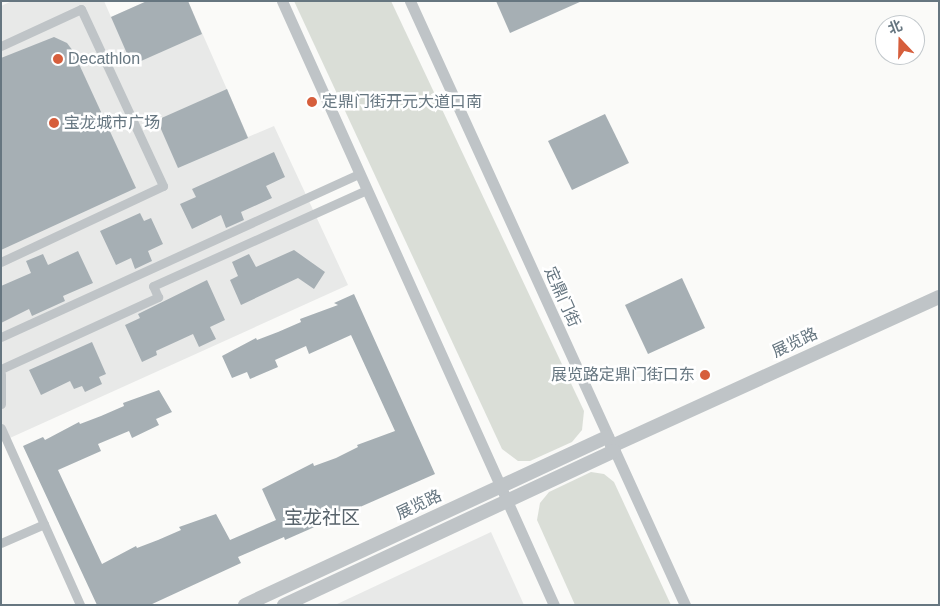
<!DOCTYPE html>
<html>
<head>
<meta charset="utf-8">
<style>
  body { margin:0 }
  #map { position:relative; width:940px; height:606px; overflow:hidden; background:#fafaf8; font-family:Arial,"Noto Sans SC",sans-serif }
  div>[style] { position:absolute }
  .built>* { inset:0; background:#e8e9e8 }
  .green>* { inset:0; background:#daded7 }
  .building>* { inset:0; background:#a6afb4 }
  .pedestrian>* { height:9px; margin:-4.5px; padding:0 4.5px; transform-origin:4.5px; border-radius:4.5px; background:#bfc4c7 }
  .minor>* { height:11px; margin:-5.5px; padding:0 5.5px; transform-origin:5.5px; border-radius:5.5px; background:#bfc4c7 }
  .tertiary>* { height:14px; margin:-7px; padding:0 7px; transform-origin:7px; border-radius:7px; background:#bfc4c7 }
  .dots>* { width:14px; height:14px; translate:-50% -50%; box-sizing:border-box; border:2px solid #fff; border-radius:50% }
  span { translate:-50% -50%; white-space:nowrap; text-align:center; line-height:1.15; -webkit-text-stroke:5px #fff; paint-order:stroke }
  .poi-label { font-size:16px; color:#667680 }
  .left { translate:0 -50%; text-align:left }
  .right { translate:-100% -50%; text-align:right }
  .street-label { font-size:16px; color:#667680 }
  .quarter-label { font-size:19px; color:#59646c }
  .frame { position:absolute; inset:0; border:2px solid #667680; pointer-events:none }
  .north { position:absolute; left:875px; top:15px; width:50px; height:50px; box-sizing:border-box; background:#fff; border:1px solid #c2c8cc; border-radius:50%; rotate:339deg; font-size:14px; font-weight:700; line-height:20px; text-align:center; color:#667680 }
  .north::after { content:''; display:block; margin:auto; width:18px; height:22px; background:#d65e3c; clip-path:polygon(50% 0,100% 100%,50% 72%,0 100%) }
</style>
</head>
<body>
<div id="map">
  <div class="built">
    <i style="clip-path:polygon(12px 1px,104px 1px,111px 17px,147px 1px,188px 1px,248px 137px,274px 126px,348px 285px,1px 442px,1px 6px)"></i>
    <i style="clip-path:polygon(491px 532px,524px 605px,335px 605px)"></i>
  </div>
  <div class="green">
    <i style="clip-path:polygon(294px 1px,391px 1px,584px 411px,582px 430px,572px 442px,530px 461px,518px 461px,502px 449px)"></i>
    <i style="clip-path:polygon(591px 472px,604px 474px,614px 482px,671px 605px,575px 605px,537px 520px,540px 503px,549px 492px)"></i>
  </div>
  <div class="building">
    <i style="clip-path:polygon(147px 1px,188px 1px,202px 34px,132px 65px,111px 17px)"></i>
    <i style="clip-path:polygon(496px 1px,582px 1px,510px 33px)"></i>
    <i style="clip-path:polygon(54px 37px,67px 43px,73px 51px,136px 188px,1px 250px,1px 58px)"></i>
    <i style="clip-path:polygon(227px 89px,248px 138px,178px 168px,157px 120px)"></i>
    <i style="clip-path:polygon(605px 114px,629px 163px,572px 190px,548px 141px)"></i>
    <i style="clip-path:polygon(274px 152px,285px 177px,266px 186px,272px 198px,241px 212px,244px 220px,226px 228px,221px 215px,192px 229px,180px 204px,196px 197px,192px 189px)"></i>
    <i style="clip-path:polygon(140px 213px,144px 221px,151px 218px,163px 244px,148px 251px,152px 261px,135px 269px,131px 258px,116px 265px,100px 231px)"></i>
    <i style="clip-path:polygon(294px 250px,325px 272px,314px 289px,298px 278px,241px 305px,230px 280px,238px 276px,232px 262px,249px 254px,256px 267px)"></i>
    <i style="clip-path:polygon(78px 251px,93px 283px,63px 296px,65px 301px,32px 316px,29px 309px,1px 323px,1px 286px,31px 273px,26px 261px,43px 254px,48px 265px)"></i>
    <i style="clip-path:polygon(682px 278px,705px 328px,648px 354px,625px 305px)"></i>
    <i style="clip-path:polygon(207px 280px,225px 320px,210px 327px,216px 339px,199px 347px,193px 334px,156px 351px,157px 355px,142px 362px,125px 325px,140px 318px,138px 314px)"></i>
    <i style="clip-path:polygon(354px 294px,435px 474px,285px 540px,284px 537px,238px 557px,241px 563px,150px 605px,97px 605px,23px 446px,43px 437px,45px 440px,79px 422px,80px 424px,101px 416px,124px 406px,123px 403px,159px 390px,172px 412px,156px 419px,159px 425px,132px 438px,129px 431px,98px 444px,101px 451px,58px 470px,102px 564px,136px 546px,137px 548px,158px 540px,181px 530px,179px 527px,216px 514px,230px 540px,276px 520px,262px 489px,313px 463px,314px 466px,336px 458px,358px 447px,357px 445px,395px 431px,351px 335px,309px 354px,306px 346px,275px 360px,278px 367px,250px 379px,247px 372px,232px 378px,222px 356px,256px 338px,257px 340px,278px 332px,301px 322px,300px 319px,338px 305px,334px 303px)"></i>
    <i style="clip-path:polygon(92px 342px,106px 374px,99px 377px,102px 384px,85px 392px,82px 386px,74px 389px,70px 381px,41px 395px,29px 370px)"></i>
  </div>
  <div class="pedestrian">
    <i style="left:1px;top:46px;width:88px;rotate:-24.8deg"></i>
    <i style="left:81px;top:9px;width:195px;rotate:65.1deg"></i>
    <i style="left:163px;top:186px;width:179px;rotate:154.9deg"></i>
    <i style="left:1px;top:337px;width:393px;rotate:-24.5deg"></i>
    <i style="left:1px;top:369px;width:173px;rotate:-24.6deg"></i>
    <i style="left:158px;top:297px;width:12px;rotate:-114deg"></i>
    <i style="left:153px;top:286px;width:235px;rotate:-24.2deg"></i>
    <i style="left:1px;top:374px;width:30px;rotate:90deg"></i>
    <i style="left:1px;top:428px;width:194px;rotate:65.9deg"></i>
    <i style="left:1px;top:543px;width:47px;rotate:-23.8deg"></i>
  </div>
  <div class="minor">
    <i style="left:282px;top:1px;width:662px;rotate:65.76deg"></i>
    <i style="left:410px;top:1px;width:664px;rotate:65.52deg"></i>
  </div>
  <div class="tertiary">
    <i style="left:612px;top:446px;width:359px;rotate:-24.5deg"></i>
    <i style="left:245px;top:605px;width:399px;rotate:-24.9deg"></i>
    <i style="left:284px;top:605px;width:364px;rotate:-25deg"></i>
  </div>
  <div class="dots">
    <i style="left:58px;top:59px;background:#d65e3c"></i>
    <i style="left:312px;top:102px;background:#d65e3c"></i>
    <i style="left:54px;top:123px;background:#d65e3c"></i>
    <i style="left:705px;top:375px;background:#d65e3c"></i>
  </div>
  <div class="poi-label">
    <span class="left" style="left:68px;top:59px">Decathlon</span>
    <span class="left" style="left:322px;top:102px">定鼎门街开元大道口南</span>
    <span class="left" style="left:64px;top:123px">宝龙城市广场</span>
    <span class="right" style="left:695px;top:375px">展览路定鼎门街口东</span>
  </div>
  <div class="street-label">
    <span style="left:562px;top:297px;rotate:66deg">定鼎门街</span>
    <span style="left:795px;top:343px;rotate:-25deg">展览路</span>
    <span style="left:419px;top:505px;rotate:-25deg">展览路</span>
  </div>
  <div class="quarter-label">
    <span style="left:322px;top:518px">宝龙社区</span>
  </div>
  <div class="frame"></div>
  <div class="north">北</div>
</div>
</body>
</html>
